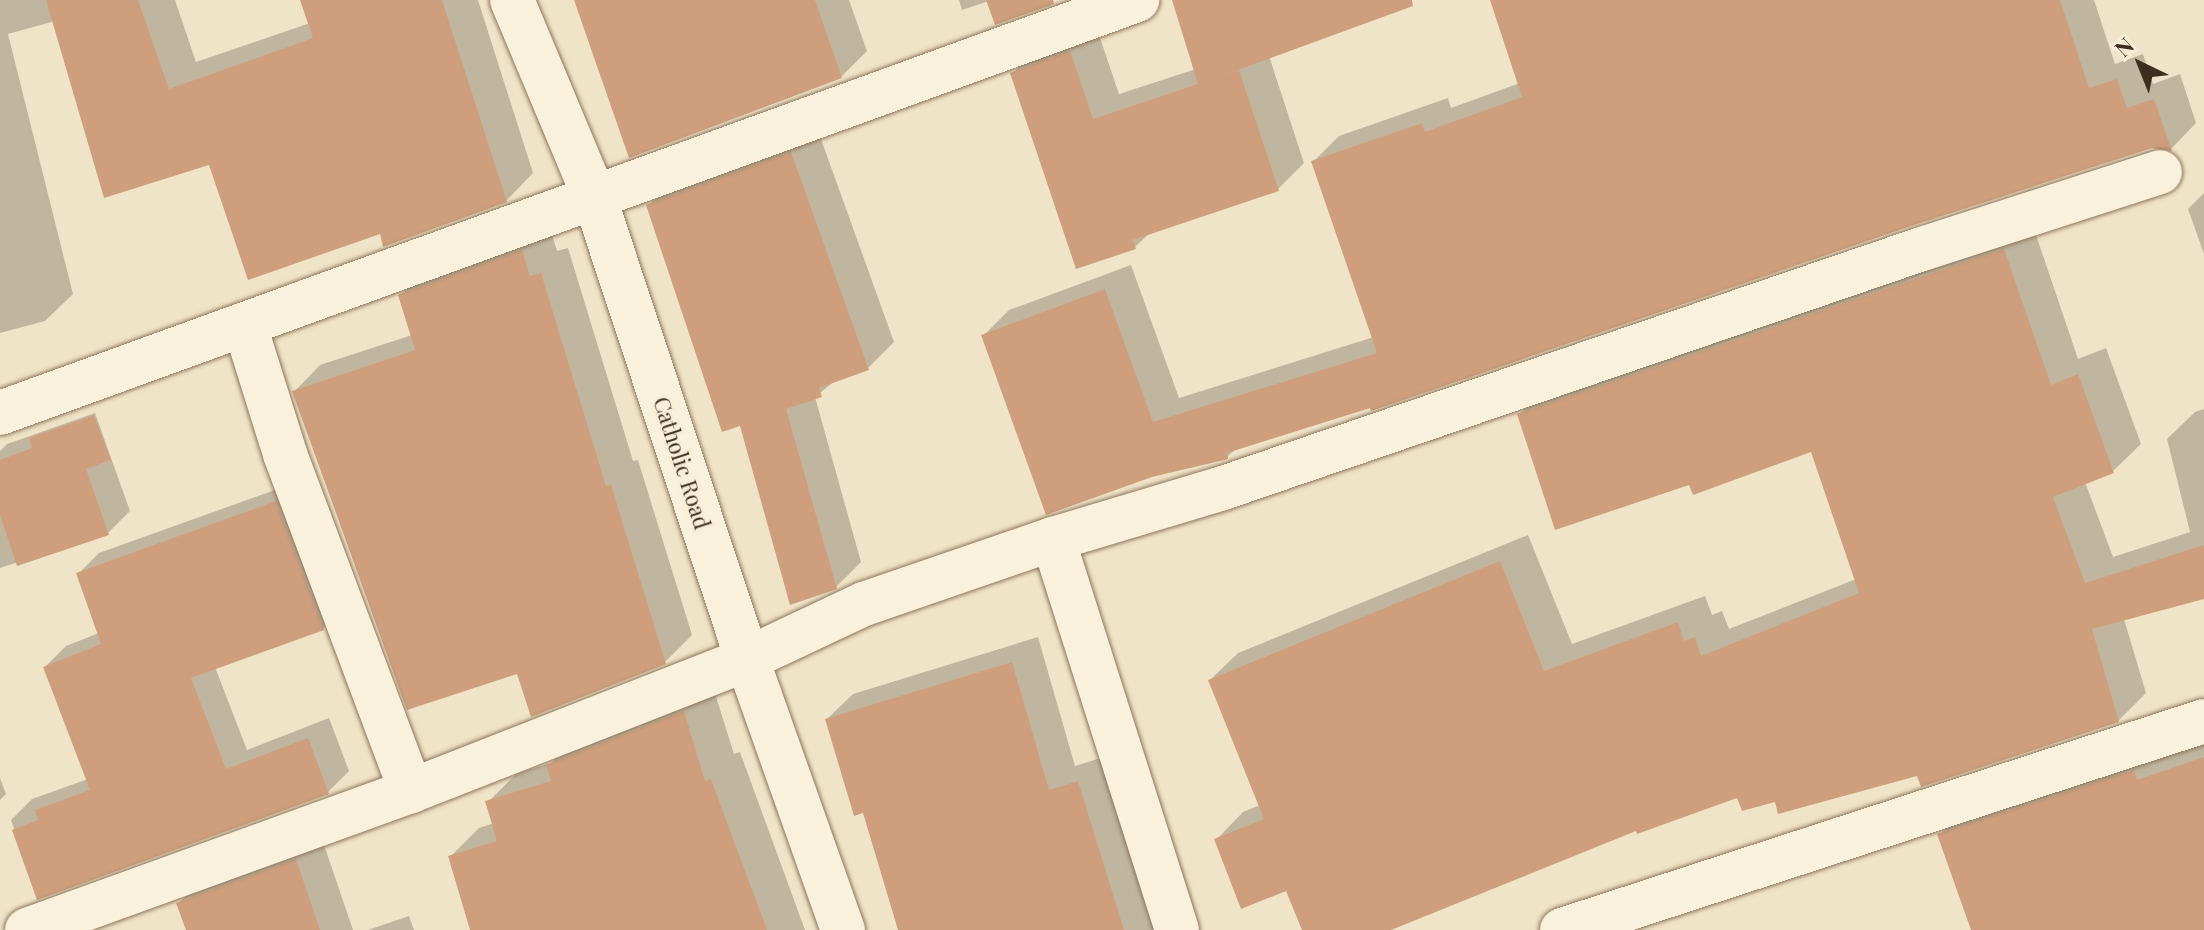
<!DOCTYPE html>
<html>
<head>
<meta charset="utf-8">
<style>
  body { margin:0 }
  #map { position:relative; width:2204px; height:930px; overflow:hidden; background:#f0e4c8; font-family:"Playfair Display",serif }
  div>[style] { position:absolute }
  .shadow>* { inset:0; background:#0003 }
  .building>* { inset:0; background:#cf9f7d }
  .roads { filter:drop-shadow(0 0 2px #8d765c) drop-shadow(0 0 2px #8d765c) }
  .street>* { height:44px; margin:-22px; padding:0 22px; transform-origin:22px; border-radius:22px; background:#faf1dc }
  span { translate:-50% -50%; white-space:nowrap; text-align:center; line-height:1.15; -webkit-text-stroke:6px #f7eed8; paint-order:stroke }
  .street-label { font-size:22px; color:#3d2e20 }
  .north { position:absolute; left:2100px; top:24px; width:80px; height:80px; -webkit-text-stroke:6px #f7eed8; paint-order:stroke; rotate:317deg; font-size:22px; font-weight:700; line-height:32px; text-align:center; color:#3d2e20 }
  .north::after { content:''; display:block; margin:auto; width:28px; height:36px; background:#3d2e20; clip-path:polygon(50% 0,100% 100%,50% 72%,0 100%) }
</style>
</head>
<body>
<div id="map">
  <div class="shadow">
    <i style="clip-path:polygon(0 0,175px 0,196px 62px,310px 23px,302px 0,478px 0,533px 173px,506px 201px,381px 232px,55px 21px,8px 34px,73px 294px,45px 321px,0 333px)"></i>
    <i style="clip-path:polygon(576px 0,849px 0,867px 51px,841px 77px)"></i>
    <i style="clip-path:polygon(959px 0,1055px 0,989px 1px,962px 10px)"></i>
    <i style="clip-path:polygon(1174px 0,1401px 0,1269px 56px,1304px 163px,1278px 189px,1151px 232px,1135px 247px,1013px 73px,1039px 47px,1096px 26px,1119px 94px,1196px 69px)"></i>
    <i style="clip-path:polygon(1492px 0,2094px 0,2115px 64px,2143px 54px,2153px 84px,2180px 74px,2196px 123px,2171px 149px,2152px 146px,1237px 448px,1227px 457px,1151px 475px,983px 336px,1009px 310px,1131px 265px,1179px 398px,1374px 337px,1313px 162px,1339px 136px,1448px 98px,1451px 108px,1520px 83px)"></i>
    <i style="clip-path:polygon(817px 128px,894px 342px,868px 368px,836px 380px,815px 397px,861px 562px,835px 588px,741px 423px,648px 206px,674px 180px)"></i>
    <i style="clip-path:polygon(2204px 193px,2204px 254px,2188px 209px)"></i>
    <i style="clip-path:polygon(2032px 223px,2078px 359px,2106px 348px,2141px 444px,2113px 471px,2085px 482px,2113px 557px,2190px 532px,2167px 439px,2195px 412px,2204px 409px,2204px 597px,2124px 619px,2146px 693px,2118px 721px,1918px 773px,1777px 799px,1739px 796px,1637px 828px,1386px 930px,1304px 930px,1287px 889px,1216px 840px,1243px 812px,1260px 805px,1210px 680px,1238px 653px,1528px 535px,1572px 644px,1705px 596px,1712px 615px,1722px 611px,1729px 629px,1856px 579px,1813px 450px,1690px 482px,1519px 415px,1546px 387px)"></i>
    <i style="clip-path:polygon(549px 225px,557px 251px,568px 248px,633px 461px,638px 460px,692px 635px,665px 662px,518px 671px,294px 392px,320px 365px,412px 335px,400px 296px,427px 269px)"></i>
    <i style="clip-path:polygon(95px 413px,130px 511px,108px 533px,0 568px,0 451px,7px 444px)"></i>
    <i style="clip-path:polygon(297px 482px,344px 607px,323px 628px,215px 667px,247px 750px,329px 718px,349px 771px,328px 792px,38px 897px,11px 820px,32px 799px,88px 779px,45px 667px,66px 646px,99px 633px,78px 574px,99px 553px)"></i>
    <i style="clip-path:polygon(1038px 637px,1075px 766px,1104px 757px,1157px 930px,901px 930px,865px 811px,827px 719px,853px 694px)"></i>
    <i style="clip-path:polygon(712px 684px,734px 754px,740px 752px,805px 930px,472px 930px,450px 857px,479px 828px,494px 823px,488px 802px,516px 774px,551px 763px,577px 737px)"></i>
    <i style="clip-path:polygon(2204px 740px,2204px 930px,1973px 930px,1939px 835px,1967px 807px)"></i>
    <i style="clip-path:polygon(0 778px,6px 794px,0 800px)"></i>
    <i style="clip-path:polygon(321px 836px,353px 930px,188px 930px,179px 903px,203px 878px)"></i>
    <i style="clip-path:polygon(409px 916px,414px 930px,368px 930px)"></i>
  </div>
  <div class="building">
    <i style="clip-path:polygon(46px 0,138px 0,169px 89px,313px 38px,300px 0,442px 0,507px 202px,383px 247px,380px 234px,248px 280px,209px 165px,104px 198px)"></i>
    <i style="clip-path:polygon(574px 0,815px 0,842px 78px,629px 158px)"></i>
    <i style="clip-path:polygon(986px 0,1053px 0,1054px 4px,995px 25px)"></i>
    <i style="clip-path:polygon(1172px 0,1412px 0,1413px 6px,1216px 78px,1239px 70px,1279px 191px,1133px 240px,1136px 249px,1076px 269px,1010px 73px,1070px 51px,1093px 119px,1198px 84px)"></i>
    <i style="clip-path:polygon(1490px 0,2060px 0,2089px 88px,2117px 79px,2127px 108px,2154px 99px,2172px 151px,2152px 148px,1914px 225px,1371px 411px,1370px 408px,1227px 453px,1228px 459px,1152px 477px,1046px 515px,981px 335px,1105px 289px,1153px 422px,1377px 353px,1311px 161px,1422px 123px,1425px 132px,1522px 97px)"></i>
    <i style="clip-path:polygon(791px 152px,869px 370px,819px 388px,822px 397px,786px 409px,837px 589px,790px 605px,740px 426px,722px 432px,646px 205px)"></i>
    <i style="clip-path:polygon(2004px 249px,2051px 385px,2078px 374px,2114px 473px,2053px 497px,2085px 583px,2204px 545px,2204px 599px,2092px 629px,2119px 722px,1921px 787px,1917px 776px,1778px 814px,1775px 802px,1742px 811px,1737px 798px,1637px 834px,1636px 831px,1391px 930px,1302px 930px,1286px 891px,1241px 909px,1214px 839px,1264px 819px,1208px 680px,1500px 561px,1544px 671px,1678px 622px,1684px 641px,1695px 637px,1701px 656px,1859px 593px,1811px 452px,1693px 495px,1689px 485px,1555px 530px,1517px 414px)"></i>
    <i style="clip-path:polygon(522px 250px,530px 276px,541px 273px,606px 486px,611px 485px,666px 664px,531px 717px,517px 674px,407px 710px,292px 391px,415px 350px,398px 295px)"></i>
    <i style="clip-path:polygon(94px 415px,111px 460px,86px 469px,109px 535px,17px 566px,0 515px,0 460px,32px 448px,29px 438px)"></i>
    <i style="clip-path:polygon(276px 501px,324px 630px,191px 678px,226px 769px,308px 738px,329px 794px,37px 900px,12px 830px,38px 820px,35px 810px,90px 790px,43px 667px,101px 644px,76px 573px)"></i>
    <i style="clip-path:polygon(1012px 662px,1049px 790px,1078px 781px,1124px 930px,898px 930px,863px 813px,854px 816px,825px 719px)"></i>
    <i style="clip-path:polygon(684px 711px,705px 781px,711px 779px,767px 930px,470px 930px,448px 856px,497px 841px,485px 801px,551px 781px,546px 765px)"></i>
    <i style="clip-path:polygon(2204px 757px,2204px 930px,1971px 930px,1937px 834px,2134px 770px,2137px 780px)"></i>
    <i style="clip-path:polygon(296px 859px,320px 930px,186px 930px,176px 903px)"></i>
  </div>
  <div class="roads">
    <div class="street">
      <i style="left:512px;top:0;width:212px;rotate:67.3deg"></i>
      <i style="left:594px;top:196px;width:488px;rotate:71.7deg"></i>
      <i style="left:747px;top:659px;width:288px;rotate:70.5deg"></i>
      <i style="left:245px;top:326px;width:134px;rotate:72.6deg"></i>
      <i style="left:285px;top:454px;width:360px;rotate:69.5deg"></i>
      <i style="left:0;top:413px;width:1210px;rotate:-19.96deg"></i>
      <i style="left:1053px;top:539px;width:410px;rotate:72.4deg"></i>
      <i style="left:27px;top:930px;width:408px;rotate:-19.9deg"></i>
      <i style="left:411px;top:791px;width:361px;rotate:-21.4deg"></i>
      <i style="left:747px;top:659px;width:129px;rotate:-25.2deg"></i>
      <i style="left:864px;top:604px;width:200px;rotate:-19deg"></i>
      <i style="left:1053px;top:539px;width:177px;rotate:-16.7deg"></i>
      <i style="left:1223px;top:488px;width:739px;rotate:-18.88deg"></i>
      <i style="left:1922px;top:249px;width:250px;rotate:-17.9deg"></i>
      <i style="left:1562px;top:930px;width:675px;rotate:-18.03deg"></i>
    </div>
  </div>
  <div class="street-label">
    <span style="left:682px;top:463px;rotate:72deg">Catholic Road</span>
  </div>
  <div class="north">N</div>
</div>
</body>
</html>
